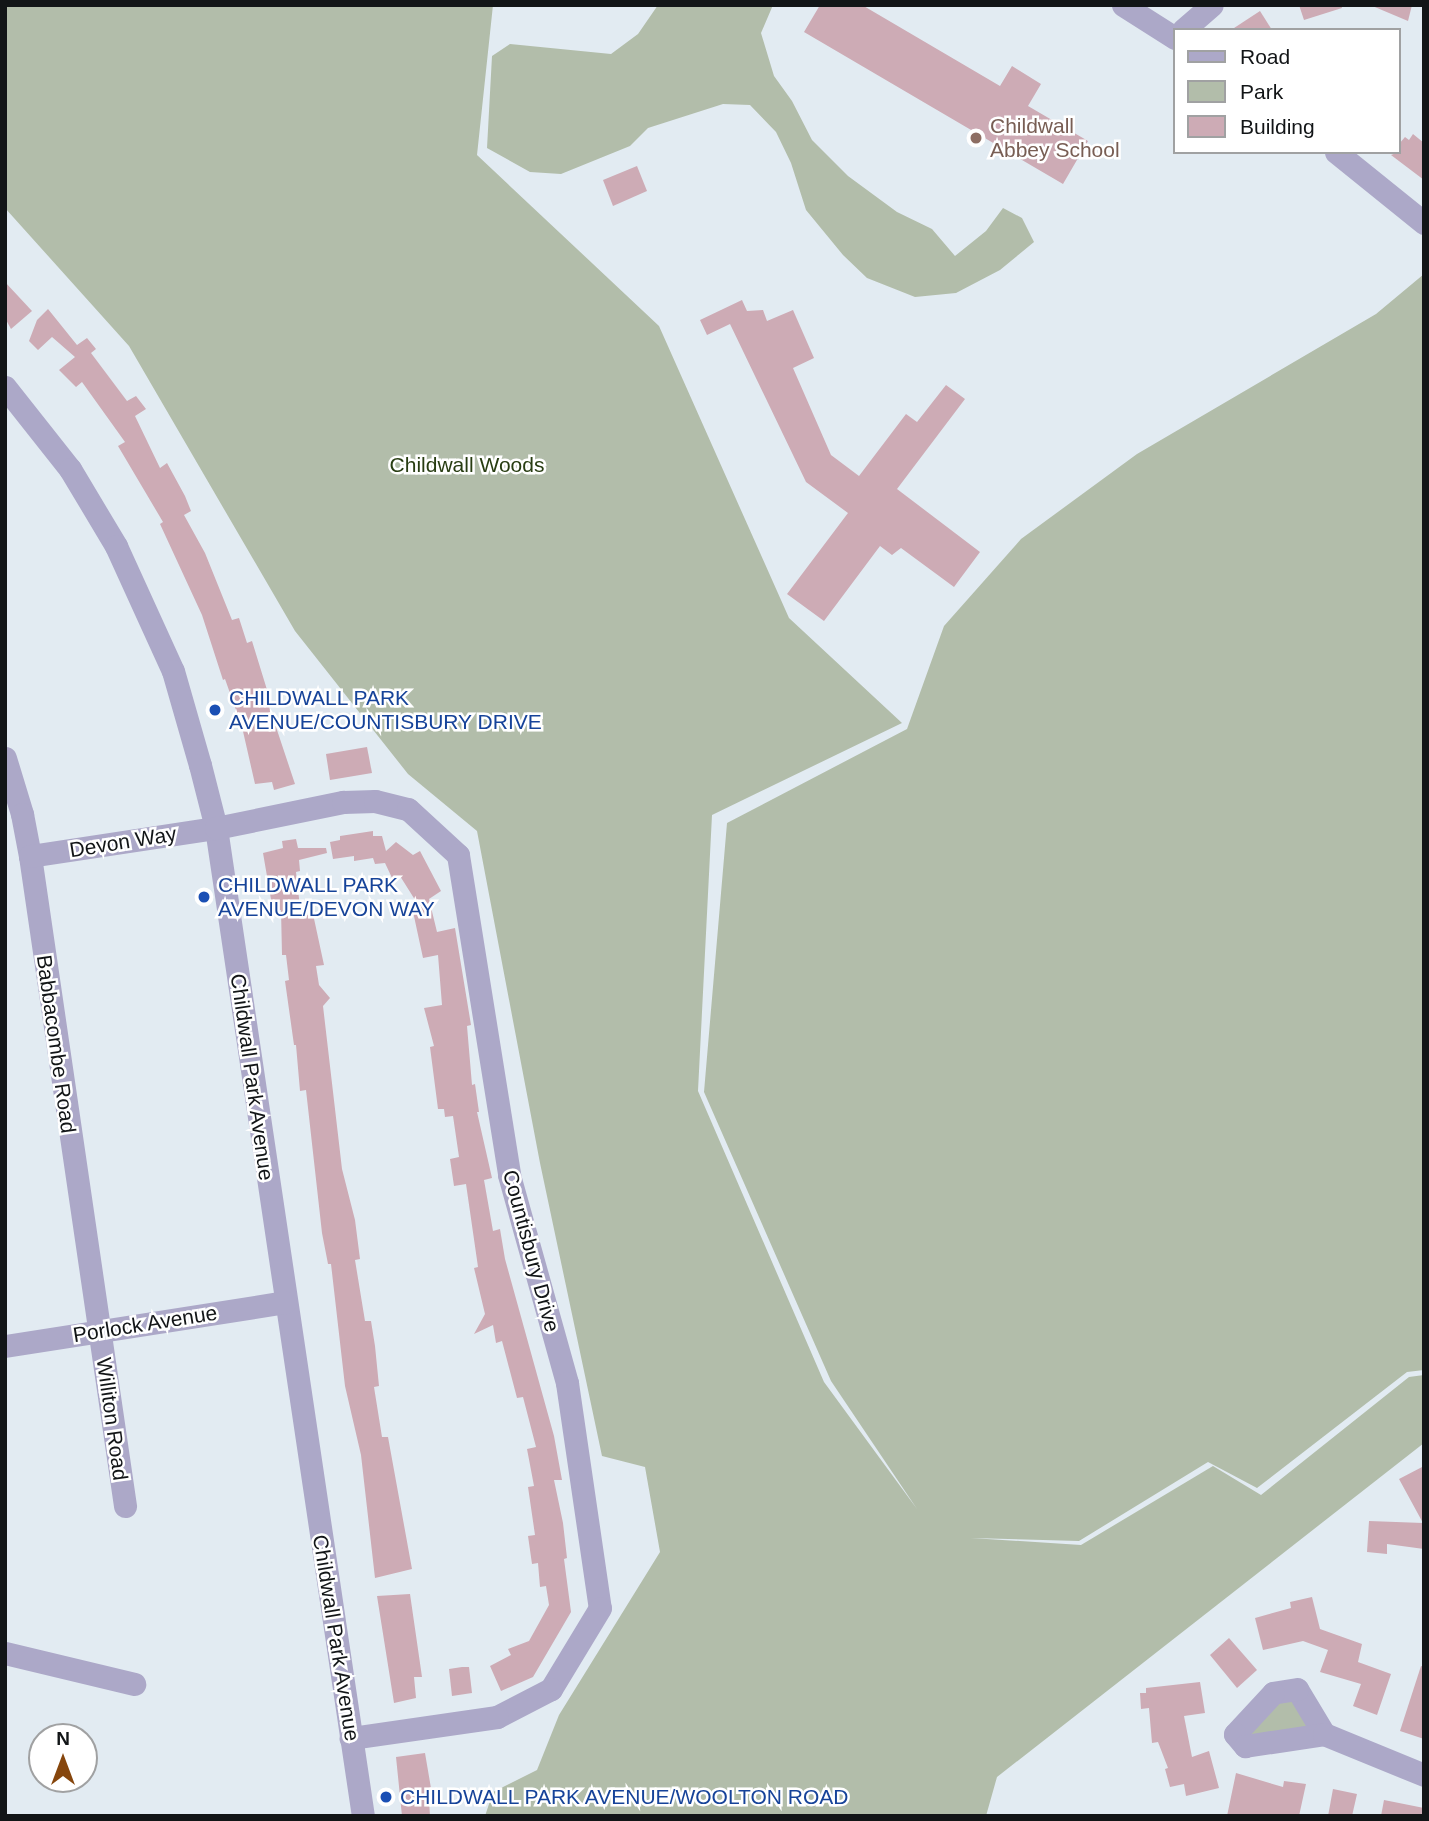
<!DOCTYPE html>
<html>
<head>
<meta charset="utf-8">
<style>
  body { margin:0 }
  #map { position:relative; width:1429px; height:1821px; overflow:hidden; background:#e2ebf2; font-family:Helvetica,sans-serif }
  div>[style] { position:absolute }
  .green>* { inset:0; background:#b2bdaa }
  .building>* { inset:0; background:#cdabb5 }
  .minor>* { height:23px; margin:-11.5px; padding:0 11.5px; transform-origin:11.5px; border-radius:11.5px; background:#aca8c8 }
  .dots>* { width:19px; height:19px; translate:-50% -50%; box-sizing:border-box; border:4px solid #fff; border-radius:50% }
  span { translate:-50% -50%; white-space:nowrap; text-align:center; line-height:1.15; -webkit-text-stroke:5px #fff; paint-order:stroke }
  .education-label { font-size:21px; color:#785e54 }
  .left { translate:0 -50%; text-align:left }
  .park-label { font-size:21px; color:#283d12 }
  .transit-label { font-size:21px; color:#164399 }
  .street-label { font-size:21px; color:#121517 }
  .frame { position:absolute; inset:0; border:7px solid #121517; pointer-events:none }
  .legend { position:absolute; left:1173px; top:28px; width:228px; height:126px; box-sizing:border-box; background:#fff; border:2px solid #a0a1a2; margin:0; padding:9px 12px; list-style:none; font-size:21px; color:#121517 }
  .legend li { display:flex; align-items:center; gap:14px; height:35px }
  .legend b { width:35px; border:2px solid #a0a1a2 }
  .north { position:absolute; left:28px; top:1723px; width:70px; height:70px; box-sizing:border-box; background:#fff; border:2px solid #a0a1a2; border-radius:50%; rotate:0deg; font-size:19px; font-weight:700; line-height:28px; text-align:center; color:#121517 }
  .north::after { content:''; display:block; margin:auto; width:24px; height:32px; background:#86460d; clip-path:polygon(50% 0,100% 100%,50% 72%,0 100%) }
</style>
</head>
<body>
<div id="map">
  <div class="green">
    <i style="clip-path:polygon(5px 5px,493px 5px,477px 155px,659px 326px,789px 618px,902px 723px,712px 815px,698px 1091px,824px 1382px,917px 1509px,831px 1381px,704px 1092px,727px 823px,907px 729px,944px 626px,1021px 539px,1137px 454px,1376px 314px,1424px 274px,1424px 1370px,1407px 1372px,1257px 1488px,1208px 1462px,1079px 1541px,971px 1538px,1081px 1545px,1213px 1466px,1261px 1495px,1409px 1377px,1424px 1375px,1424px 1443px,997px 1777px,986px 1816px,485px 1816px,493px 1792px,537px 1770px,559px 1715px,660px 1552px,645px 1467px,602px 1456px,540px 1163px,477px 831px,408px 774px,295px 631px,129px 346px,5px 208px)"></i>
    <i style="clip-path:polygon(658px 5px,773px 5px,761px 33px,774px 76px,792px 101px,812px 140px,848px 176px,897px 212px,932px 229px,955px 256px,986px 231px,1003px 208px,1022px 218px,1034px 242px,1000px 270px,956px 293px,915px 297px,867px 278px,843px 255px,806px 210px,791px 163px,776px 132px,750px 105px,723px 104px,648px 128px,630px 146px,561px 174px,530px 172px,487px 148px,492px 56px,510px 44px,611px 54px,638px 34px)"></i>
    <i style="clip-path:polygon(1297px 1689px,1324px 1734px,1235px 1734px)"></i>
  </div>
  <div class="building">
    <i style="clip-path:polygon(820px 5px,862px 5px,1000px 86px,1012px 66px,1041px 84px,1028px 106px,1088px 141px,1063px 184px,804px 32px)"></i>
    <i style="clip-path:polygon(1299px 5px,1341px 5px,1342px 8px,1304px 20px)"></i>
    <i style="clip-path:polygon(1370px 5px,1412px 5px,1408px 21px)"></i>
    <i style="clip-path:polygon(1260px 11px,1272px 30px,1231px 30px)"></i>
    <i style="clip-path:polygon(1413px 134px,1424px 143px,1424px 180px,1391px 155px,1399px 152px,1399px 144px,1405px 137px,1409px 140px)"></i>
    <i style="clip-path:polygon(637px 166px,647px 191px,613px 206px,603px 180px)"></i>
    <i style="clip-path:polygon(5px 282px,32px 311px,11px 329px,5px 318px)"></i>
    <i style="clip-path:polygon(742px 300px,747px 311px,763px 310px,767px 321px,793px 310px,814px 358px,793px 368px,831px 455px,859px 476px,906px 414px,917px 422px,946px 385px,965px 399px,897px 489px,980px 552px,954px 587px,901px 548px,892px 555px,880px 546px,824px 621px,787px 594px,848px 513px,806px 482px,730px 324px,707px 335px,700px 320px)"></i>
    <i style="clip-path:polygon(48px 309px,77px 345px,87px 338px,96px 349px,91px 353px,127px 401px,136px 396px,146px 409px,135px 416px,160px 468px,167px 463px,185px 496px,191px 511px,184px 515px,205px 553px,232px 620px,239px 618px,247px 643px,252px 641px,268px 693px,265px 694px,295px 784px,274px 790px,272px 782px,255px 784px,242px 727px,225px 679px,223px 680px,202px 615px,160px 524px,163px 522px,118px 446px,125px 442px,82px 382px,76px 387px,59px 370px,75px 357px,52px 337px,38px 350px,29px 341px,37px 320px)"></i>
    <i style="clip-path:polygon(367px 747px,372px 773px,330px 780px,326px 754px)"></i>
    <i style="clip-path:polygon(373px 831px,373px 836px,382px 836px,386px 851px,396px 842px,413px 855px,420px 851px,441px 891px,429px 899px,437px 932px,455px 928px,471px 1025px,467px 1026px,472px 1085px,475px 1084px,479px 1112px,477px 1112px,492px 1178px,484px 1180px,493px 1231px,500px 1229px,505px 1259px,554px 1436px,562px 1480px,554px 1480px,563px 1523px,567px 1558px,564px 1559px,571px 1612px,533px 1677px,501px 1691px,490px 1666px,511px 1655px,508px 1649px,529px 1641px,549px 1605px,546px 1586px,540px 1587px,538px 1563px,532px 1564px,528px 1536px,535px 1535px,528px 1487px,534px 1486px,527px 1449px,536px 1447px,523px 1397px,517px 1398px,502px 1341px,496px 1343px,493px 1325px,474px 1334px,485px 1314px,474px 1268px,478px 1267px,466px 1184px,454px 1186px,450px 1159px,459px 1157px,453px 1116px,445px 1117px,444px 1109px,438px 1109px,430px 1047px,434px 1046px,424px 1008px,442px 1005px,438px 955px,423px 958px,412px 907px,417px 903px,400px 876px,393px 880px,385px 863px,375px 864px,373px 858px,354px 861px,354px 856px,333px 859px,330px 842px,340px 840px,340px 836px)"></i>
    <i style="clip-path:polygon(296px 839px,298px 848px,326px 848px,327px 853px,299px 860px,300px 871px,296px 872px,301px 916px,313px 914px,324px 965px,316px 966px,319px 985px,330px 998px,323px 1006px,342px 1169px,355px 1220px,360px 1259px,355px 1260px,365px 1321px,371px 1321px,375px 1346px,379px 1386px,374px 1387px,382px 1437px,388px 1437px,412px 1569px,375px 1578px,361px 1455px,345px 1386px,331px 1264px,328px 1264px,322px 1233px,306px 1090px,300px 1091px,296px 1045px,294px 1045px,285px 981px,289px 980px,286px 955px,282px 955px,281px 910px,273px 911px,263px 853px,283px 848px,282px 841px)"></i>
    <i style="clip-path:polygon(1424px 1466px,1424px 1549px,1387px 1544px,1387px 1554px,1367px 1552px,1369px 1521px,1423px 1523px,1399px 1479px)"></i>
    <i style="clip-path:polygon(410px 1594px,422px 1677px,414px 1677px,416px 1698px,394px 1703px,377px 1596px)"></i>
    <i style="clip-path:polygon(1312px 1597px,1320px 1629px,1362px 1644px,1358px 1662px,1391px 1674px,1377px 1715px,1353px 1706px,1361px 1684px,1320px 1672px,1328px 1650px,1303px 1641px,1263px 1650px,1255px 1618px,1291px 1608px,1290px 1602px)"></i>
    <i style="clip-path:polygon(1229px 1638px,1257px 1670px,1237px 1688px,1210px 1655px)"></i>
    <i style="clip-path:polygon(1421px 1666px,1424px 1667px,1424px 1739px,1400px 1731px)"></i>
    <i style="clip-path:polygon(462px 1667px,469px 1667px,472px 1693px,452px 1696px,449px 1669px)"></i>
    <i style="clip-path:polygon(1200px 1682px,1205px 1713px,1184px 1716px,1192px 1757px,1209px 1751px,1219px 1788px,1186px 1796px,1184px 1784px,1170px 1787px,1165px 1769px,1168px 1768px,1158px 1742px,1152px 1743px,1149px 1708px,1141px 1709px,1140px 1693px,1146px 1693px,1146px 1688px)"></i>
    <i style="clip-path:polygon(425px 1753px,433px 1800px,429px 1801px,430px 1816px,402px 1816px,396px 1757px)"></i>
    <i style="clip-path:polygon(1236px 1773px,1283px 1787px,1284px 1781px,1306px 1784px,1299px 1816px,1227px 1816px)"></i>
    <i style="clip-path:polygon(1333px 1789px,1357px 1794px,1352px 1816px,1328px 1816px)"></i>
    <i style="clip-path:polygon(1384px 1800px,1424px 1808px,1424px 1816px,1381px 1816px)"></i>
  </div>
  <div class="minor">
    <i style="left:1123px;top:5px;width:62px;rotate:32.4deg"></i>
    <i style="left:1183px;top:30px;width:38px;rotate:-41deg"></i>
    <i style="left:1336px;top:152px;width:113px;rotate:38.9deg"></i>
    <i style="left:5px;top:387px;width:105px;rotate:51.6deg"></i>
    <i style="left:70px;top:469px;width:90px;rotate:59.1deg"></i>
    <i style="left:116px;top:546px;width:137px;rotate:65.5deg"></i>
    <i style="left:173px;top:671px;width:98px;rotate:74deg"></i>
    <i style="left:200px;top:765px;width:65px;rotate:75.7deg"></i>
    <i style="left:216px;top:828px;width:999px;rotate:81.54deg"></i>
    <i style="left:5px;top:758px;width:59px;rotate:73.1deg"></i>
    <i style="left:22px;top:814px;width:43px;rotate:79.2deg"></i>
    <i style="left:30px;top:856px;width:657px;rotate:81.68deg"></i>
    <i style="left:30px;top:856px;width:188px;rotate:-8.6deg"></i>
    <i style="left:216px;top:828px;width:130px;rotate:-11.6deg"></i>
    <i style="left:343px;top:802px;width:32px;rotate:-2deg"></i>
    <i style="left:375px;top:801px;width:34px;rotate:14deg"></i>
    <i style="left:408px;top:809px;width:68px;rotate:42.6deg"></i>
    <i style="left:458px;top:855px;width:324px;rotate:80.9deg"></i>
    <i style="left:509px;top:1175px;width:216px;rotate:74.4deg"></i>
    <i style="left:567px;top:1383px;width:227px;rotate:81.7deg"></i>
    <i style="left:600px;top:1608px;width:95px;rotate:121.2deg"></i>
    <i style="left:551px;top:1689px;width:61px;rotate:152.6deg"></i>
    <i style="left:497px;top:1717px;width:148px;rotate:171.8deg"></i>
    <i style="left:5px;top:1346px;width:283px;rotate:-8.9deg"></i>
    <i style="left:5px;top:1653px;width:133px;rotate:13.5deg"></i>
    <i style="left:1324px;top:1734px;width:52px;rotate:-121deg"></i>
    <i style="left:1297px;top:1689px;width:24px;rotate:171deg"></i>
    <i style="left:1273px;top:1693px;width:56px;rotate:132.8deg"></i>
    <i style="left:1235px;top:1734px;width:16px;rotate:50deg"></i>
    <i style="left:1245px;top:1746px;width:80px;rotate:-8.6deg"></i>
    <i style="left:1324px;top:1734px;width:108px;rotate:22.3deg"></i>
  </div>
  <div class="dots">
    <i style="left:976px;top:138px;background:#8d6e63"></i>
    <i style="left:215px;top:710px;background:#1a4fb4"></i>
    <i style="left:204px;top:897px;background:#1a4fb4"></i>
    <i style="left:386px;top:1797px;background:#1a4fb4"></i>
  </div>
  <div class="education-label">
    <span class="left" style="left:990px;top:138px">Childwall<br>Abbey School</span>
  </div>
  <div class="park-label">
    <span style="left:467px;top:465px">Childwall Woods</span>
  </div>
  <div class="transit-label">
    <span class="left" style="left:229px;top:710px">CHILDWALL PARK<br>AVENUE/COUNTISBURY DRIVE</span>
    <span class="left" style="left:218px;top:897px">CHILDWALL PARK<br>AVENUE/DEVON WAY</span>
    <span class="left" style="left:400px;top:1797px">CHILDWALL PARK AVENUE/WOOLTON ROAD</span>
  </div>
  <div class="street-label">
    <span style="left:123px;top:842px;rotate:-9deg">Devon Way</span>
    <span style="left:56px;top:1044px;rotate:82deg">Babbacombe Road</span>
    <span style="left:252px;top:1077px;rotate:82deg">Childwall Park Avenue</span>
    <span style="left:531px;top:1251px;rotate:75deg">Countisbury Drive</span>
    <span style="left:145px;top:1324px;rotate:-9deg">Porlock Avenue</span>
    <span style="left:112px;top:1419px;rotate:82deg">Williton Road</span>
    <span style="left:336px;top:1638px;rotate:81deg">Childwall Park Avenue</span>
  </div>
  <div class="frame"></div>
  <ul class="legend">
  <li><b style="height:9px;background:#aca8c8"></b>Road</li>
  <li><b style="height:19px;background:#b2bdaa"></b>Park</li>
  <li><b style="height:19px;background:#cdabb5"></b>Building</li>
  </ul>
  <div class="north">N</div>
</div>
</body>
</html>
